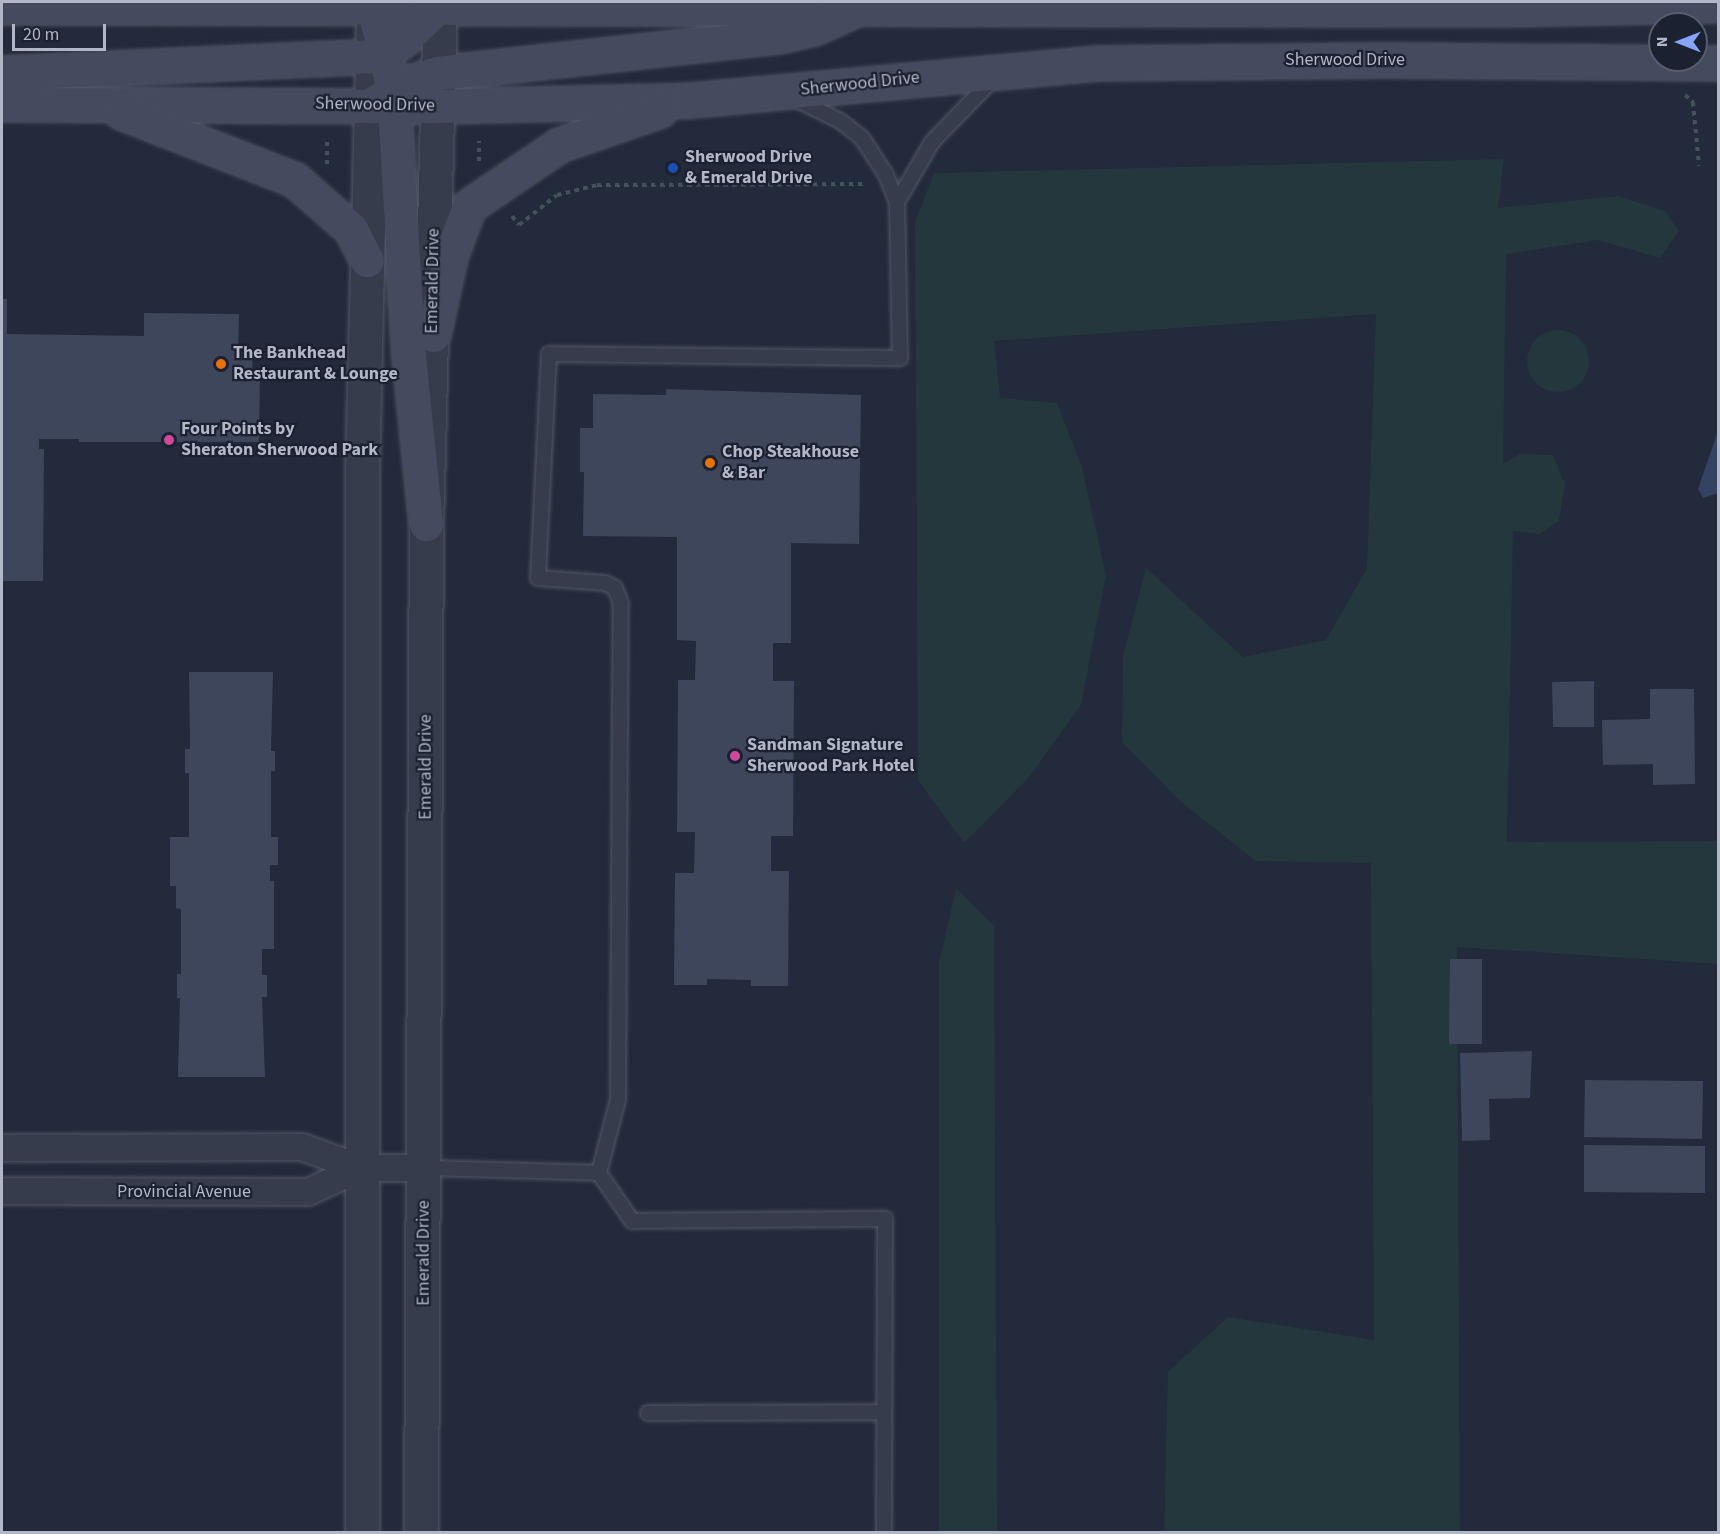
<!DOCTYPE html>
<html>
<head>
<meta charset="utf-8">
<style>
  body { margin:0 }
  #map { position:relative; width:1720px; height:1534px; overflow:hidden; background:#222a3b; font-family:"Source Sans 3",sans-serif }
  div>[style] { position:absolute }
  .green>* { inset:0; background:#24373c }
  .round { border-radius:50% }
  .water>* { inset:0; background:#354363 }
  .building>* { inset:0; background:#3e465b }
  .path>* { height:4px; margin-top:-2px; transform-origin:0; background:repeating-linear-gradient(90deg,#42545a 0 4.5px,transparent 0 9px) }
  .roads { filter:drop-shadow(0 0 2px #515766) drop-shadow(0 0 2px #515766) }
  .service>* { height:14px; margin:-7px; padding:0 7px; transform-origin:7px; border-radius:7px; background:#363c4b }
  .minor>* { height:26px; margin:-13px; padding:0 13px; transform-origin:13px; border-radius:13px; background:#363c4b }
  .tertiary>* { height:33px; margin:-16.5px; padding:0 16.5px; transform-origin:16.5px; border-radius:16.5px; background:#363c4b }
  .secondary>* { height:33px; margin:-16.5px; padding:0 16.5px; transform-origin:16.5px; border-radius:16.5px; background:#444b5f }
  .dots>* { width:16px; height:16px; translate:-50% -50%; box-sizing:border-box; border:3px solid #1b2130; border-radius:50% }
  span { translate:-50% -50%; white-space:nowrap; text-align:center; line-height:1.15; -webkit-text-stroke:4.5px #1b2130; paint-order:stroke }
  .street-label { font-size:18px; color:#b1b7c7 }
  .poi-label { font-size:18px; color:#b1b7c7; font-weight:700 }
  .left { translate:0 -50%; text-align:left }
  .frame { position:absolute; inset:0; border:3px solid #b1b7c7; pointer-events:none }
  .north { position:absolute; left:1648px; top:12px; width:60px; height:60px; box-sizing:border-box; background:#1b2130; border:2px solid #575d6c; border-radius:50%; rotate:270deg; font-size:16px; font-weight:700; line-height:24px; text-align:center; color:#b1b7c7 }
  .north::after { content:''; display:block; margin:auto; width:21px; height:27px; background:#84a4f9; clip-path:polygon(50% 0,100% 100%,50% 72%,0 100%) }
  .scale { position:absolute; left:12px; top:24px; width:94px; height:27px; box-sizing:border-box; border:3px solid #b1b7c7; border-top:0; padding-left:8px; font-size:18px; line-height:21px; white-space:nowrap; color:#b1b7c7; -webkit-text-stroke:4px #1b2130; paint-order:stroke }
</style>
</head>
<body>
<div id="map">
  <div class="green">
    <i style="clip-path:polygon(1504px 159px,1498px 208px,1618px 196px,1665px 211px,1679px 231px,1660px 258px,1598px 240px,1506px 254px,1503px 464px,1520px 454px,1553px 455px,1565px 484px,1559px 521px,1540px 534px,1513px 531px,1507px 842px,1718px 841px,1718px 964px,1457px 947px,1460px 1532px,1164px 1532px,1168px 1372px,1228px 1317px,1374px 1340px,1371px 863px,1256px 861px,1180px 801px,1122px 742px,1123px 655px,1146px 568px,1243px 657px,1326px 640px,1367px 568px,1376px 314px,994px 341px,1000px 398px,1057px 403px,1082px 467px,1106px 575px,1081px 705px,1030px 776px,964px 843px,918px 780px,915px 222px,934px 173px)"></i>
    <i class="round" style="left:1527px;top:330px;width:62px;height:62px"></i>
    <i style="clip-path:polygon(956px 888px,994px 926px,997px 1532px,939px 1532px,939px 963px)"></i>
  </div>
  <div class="water">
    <i style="clip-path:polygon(1718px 431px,1718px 493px,1703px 498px,1698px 489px)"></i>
  </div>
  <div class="building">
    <i style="clip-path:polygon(2px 299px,7px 299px,7px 334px,144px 336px,144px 313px,239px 314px,238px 352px,253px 352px,252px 375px,260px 376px,259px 442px,79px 442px,79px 439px,39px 439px,39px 449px,44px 449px,43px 581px,2px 581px)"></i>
    <i style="clip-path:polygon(666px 389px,861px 395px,859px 544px,791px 543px,791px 643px,773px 643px,773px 681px,794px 681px,793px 836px,771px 836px,771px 871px,789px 871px,788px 986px,751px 986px,751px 980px,707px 979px,707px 985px,674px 985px,675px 873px,694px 873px,695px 832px,677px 832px,678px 680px,695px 680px,696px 641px,677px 640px,677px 537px,583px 536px,584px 472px,580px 472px,580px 428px,593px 428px,593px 394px,666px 395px)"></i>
    <i style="clip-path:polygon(189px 672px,273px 672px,271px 751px,275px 751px,275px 771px,271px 771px,271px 837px,278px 837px,278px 865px,270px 865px,270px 881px,274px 881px,274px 949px,262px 949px,262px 975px,267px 975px,267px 997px,262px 997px,265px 1077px,178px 1077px,180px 998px,177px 998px,177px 974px,181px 974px,181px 909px,176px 908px,176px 886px,170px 886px,170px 837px,189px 837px,189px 773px,185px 773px,185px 749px,190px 749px)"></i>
    <i style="clip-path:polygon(1594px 681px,1594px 727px,1553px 727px,1552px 682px)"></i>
    <i style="clip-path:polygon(1650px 689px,1694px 689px,1695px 784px,1653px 785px,1653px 764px,1603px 765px,1602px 720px,1650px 719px)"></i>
    <i style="clip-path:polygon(1450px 959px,1482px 959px,1482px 1044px,1449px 1044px)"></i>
    <i style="clip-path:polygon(1532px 1051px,1530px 1098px,1489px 1099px,1490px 1140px,1462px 1141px,1460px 1053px)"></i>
    <i style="clip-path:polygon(1585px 1080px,1703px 1081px,1702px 1139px,1584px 1137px)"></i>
    <i style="clip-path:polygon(1584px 1145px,1705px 1146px,1705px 1193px,1584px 1192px)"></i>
  </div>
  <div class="path">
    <i style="left:1685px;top:95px;width:11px;rotate:41deg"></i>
    <i style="left:1693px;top:102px;width:64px;rotate:84.6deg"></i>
    <i style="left:479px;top:161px;width:20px;rotate:-90deg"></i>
    <i style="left:327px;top:164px;width:23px;rotate:-90deg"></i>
    <i style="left:512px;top:216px;width:11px;rotate:52deg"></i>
    <i style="left:519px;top:225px;width:48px;rotate:-38.3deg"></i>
    <i style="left:557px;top:195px;width:41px;rotate:-14deg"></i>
    <i style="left:597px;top:185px;width:269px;rotate:-0.2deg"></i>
  </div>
  <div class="roads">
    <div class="service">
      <i style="left:897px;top:202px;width:69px;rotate:-59.7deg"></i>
      <i style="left:932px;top:142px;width:91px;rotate:-45.9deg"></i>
      <i style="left:425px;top:1168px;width:174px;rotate:1.6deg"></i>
      <i style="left:599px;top:1173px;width:76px;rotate:-75.6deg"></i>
      <i style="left:618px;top:1099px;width:496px;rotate:-89.7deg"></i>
      <i style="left:621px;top:603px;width:16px;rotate:-112deg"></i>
      <i style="left:615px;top:588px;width:11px;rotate:-153deg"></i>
      <i style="left:605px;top:583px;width:67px;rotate:-175.7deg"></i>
      <i style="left:538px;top:578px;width:224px;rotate:-87.2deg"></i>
      <i style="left:549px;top:354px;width:351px;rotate:0.7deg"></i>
      <i style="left:900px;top:358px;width:156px;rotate:-91.1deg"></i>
      <i style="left:897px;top:202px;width:29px;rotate:-112deg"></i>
      <i style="left:886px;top:175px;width:44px;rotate:-123deg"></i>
      <i style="left:862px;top:138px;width:28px;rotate:-142deg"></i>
      <i style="left:840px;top:121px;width:52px;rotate:-153.9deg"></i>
      <i style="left:599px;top:1173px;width:58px;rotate:55.5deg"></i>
      <i style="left:632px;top:1221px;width:253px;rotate:-0.5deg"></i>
      <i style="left:885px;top:1219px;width:313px;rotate:90.2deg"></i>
      <i style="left:648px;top:1413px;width:236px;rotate:-0.2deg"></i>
    </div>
    <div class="minor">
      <i style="left:2px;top:1148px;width:300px;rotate:-0.2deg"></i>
      <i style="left:302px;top:1147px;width:62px;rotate:19.9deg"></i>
      <i style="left:360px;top:1168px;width:65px"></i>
      <i style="left:2px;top:1191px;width:306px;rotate:0.2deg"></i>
      <i style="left:308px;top:1192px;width:57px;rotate:-24.8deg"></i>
    </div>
    <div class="tertiary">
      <i style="left:362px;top:1532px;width:1060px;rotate:-90deg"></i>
      <i style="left:362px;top:472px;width:445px;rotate:-88.6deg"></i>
      <i style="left:421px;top:1532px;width:1008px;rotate:-89.72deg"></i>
      <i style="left:426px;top:524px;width:522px;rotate:-88.46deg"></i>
    </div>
    <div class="secondary">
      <i style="left:373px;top:6px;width:86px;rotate:76.6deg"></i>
      <i style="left:393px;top:90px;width:266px;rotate:86.6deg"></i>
      <i style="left:409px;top:356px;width:169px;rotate:84.2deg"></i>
      <i style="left:2px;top:7px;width:1499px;rotate:0.08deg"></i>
      <i style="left:1501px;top:9px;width:217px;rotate:-1.1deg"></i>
      <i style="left:2px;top:73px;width:370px;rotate:-2.6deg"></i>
      <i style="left:372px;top:56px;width:32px;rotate:-26deg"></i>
      <i style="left:401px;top:42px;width:54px;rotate:-43.5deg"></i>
      <i style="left:375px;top:102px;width:37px;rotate:-31deg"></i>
      <i style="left:407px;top:83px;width:33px;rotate:-18deg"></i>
      <i style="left:438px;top:73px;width:343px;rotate:-6.2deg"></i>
      <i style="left:779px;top:36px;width:36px;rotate:-13deg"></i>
      <i style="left:814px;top:28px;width:36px;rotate:-24deg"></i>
      <i style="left:2px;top:104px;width:434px;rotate:0.3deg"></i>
      <i style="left:436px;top:106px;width:255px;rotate:-1.3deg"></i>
      <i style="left:691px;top:100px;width:407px;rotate:-5.2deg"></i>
      <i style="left:1096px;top:63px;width:289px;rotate:-0.6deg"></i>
      <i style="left:1385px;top:60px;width:333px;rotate:0.5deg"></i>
      <i style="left:121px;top:112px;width:187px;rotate:21.3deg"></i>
      <i style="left:295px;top:180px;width:74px;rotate:41.2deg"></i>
      <i style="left:351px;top:229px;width:35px;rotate:63deg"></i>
      <i style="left:433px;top:335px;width:80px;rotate:-77.7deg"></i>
      <i style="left:450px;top:257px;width:54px;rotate:-69.6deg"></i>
      <i style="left:469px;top:206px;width:109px;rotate:-34.1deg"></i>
      <i style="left:559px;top:145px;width:107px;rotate:-19.1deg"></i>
    </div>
  </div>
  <div class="dots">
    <i style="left:673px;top:168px;background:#1a4fb4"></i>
    <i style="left:221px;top:364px;background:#e8710a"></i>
    <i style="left:169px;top:440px;background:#d1479c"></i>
    <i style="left:710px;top:463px;background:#e8710a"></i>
    <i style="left:735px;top:756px;background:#d1479c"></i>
  </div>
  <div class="street-label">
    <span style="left:1345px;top:60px">Sherwood Drive</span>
    <span style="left:860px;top:84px;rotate:-6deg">Sherwood Drive</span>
    <span style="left:375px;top:105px;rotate:1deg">Sherwood Drive</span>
    <span style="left:433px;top:281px;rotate:-89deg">Emerald Drive</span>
    <span style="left:426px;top:767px;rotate:-90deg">Emerald Drive</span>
    <span style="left:184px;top:1192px">Provincial Avenue</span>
    <span style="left:424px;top:1253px;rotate:-90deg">Emerald Drive</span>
  </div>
  <div class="poi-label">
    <span class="left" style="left:685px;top:168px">Sherwood Drive<br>&amp; Emerald Drive</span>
    <span class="left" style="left:233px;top:364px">The Bankhead<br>Restaurant &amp; Lounge</span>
    <span class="left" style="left:181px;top:440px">Four Points by<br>Sheraton Sherwood Park</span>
    <span class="left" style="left:722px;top:463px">Chop Steakhouse<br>&amp; Bar</span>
    <span class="left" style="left:747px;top:756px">Sandman Signature<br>Sherwood Park Hotel</span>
  </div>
  <div class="frame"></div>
  <div class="north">N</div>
  <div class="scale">20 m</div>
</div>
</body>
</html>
